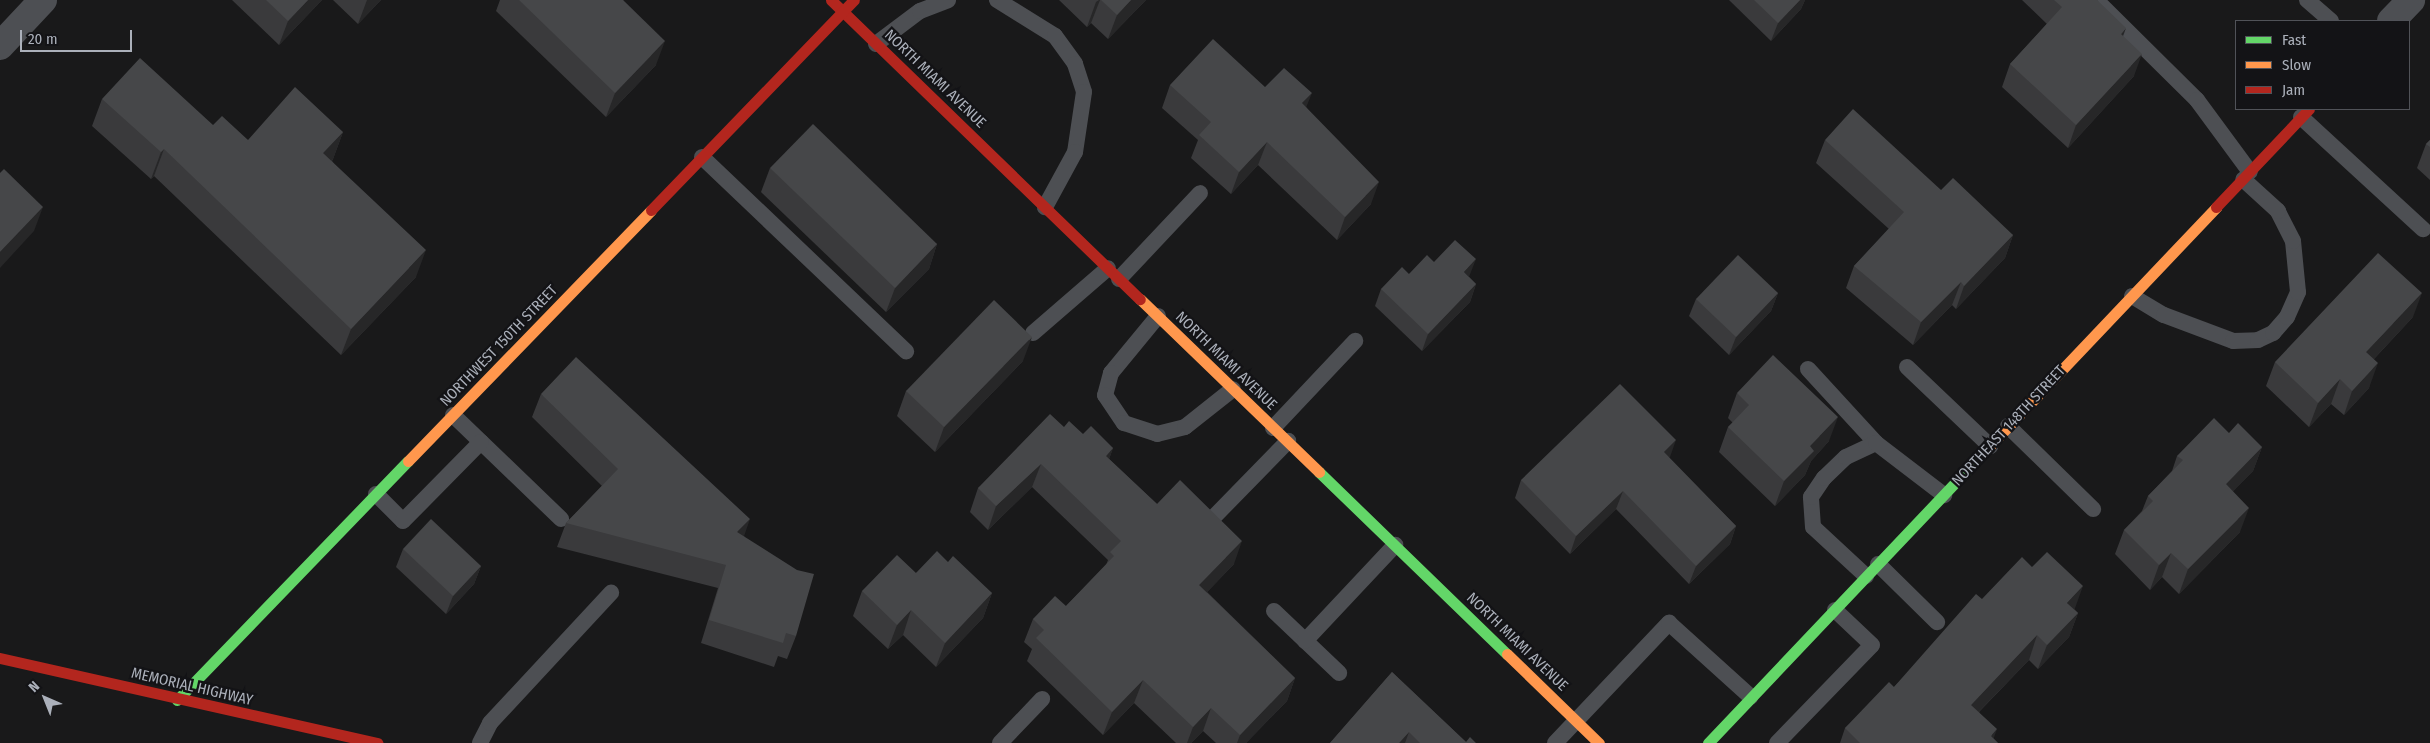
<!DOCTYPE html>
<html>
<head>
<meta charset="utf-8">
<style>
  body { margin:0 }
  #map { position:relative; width:2430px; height:743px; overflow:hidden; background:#19191a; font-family:"Fira Sans Condensed",sans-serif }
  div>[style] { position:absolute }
  .lane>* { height:16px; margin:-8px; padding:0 8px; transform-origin:8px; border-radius:8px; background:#4d4f53 }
  .street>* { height:28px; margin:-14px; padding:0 14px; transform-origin:14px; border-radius:14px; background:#4d4f53 }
  .fast>* { height:11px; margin:-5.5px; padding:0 5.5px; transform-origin:5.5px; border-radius:5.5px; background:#63d668 }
  .slow>* { height:11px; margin:-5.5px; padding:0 5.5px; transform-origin:5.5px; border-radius:5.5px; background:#ff974d }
  .jam>* { height:11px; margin:-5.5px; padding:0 5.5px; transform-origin:5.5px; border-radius:5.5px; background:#b3261e }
  .wall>* { inset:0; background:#3a3a3c }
  .shaded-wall>* { inset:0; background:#272728 }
  .building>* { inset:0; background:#464749 }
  span { translate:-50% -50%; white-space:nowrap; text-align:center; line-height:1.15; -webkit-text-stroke:4.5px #131316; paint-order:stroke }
  .street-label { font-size:15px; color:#abb0ba }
  .legend { position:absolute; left:2235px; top:20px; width:175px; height:90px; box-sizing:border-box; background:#131316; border:1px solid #505258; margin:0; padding:6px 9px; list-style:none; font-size:15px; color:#abb0ba }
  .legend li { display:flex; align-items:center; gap:10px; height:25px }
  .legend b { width:25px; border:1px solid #505258 }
  .north { position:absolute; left:20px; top:673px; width:50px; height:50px; -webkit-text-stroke:4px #131316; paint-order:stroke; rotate:316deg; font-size:14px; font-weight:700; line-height:20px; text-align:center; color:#abb0ba }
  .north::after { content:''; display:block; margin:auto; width:18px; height:22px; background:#abb0ba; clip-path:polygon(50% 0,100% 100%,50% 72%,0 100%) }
  .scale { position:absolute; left:20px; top:30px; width:112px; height:22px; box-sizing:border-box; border:2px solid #abb0ba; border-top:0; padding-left:6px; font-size:15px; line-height:18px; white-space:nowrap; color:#abb0ba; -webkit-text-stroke:4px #131316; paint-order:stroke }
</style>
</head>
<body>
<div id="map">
  <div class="lane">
    <i style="left:997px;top:0;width:68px;rotate:31.8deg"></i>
    <i style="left:1055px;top:36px;width:34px;rotate:54deg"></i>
    <i style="left:1075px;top:64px;width:29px;rotate:72deg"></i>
    <i style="left:1084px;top:92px;width:61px;rotate:98.5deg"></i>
    <i style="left:1075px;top:152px;width:63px;rotate:118.6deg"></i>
    <i style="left:2096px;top:0;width:142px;rotate:44.7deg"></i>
    <i style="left:2197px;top:100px;width:89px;rotate:53.6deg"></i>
    <i style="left:2307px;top:0;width:32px;rotate:41deg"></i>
    <i style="left:876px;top:44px;width:55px;rotate:-36.9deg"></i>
    <i style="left:920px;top:11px;width:30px;rotate:-21deg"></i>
    <i style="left:2301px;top:117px;width:166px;rotate:42.6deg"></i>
    <i style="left:702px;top:157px;width:282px;rotate:43.6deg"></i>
    <i style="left:1119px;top:279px;width:118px;rotate:-46.7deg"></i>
    <i style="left:2132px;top:296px;width:37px;rotate:31deg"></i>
    <i style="left:2164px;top:315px;width:74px;rotate:20.6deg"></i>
    <i style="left:2233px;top:341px;width:25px;rotate:-2deg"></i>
    <i style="left:2258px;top:340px;width:17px;rotate:-25deg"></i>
    <i style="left:2273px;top:333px;width:21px;rotate:-49deg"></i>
    <i style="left:2287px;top:317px;width:27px;rotate:-66deg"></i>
    <i style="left:2298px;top:292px;width:51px;rotate:-95.6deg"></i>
    <i style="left:2293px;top:241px;width:34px;rotate:-117deg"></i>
    <i style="left:2278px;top:211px;width:47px;rotate:-137.6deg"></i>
    <i style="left:1158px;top:316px;width:74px;rotate:129.5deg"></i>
    <i style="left:1111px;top:373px;width:23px;rotate:105deg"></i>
    <i style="left:1105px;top:395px;width:34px;rotate:56deg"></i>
    <i style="left:1124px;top:423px;width:35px;rotate:18deg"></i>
    <i style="left:1157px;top:434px;width:29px;rotate:-14deg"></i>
    <i style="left:1185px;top:427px;width:61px;rotate:-38.4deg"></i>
    <i style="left:1033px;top:333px;width:99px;rotate:-40.9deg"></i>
    <i style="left:1907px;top:367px;width:115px;rotate:43.6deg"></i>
    <i style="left:1808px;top:369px;width:100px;rotate:47.4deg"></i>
    <i style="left:453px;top:415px;width:150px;rotate:43.9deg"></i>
    <i style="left:2008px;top:426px;width:119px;rotate:44.3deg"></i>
    <i style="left:1273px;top:428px;width:120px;rotate:-46.7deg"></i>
    <i style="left:376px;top:494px;width:38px;rotate:45deg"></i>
    <i style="left:403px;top:521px;width:111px;rotate:-45.4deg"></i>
    <i style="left:1210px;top:521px;width:112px;rotate:-45.7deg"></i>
    <i style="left:1878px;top:564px;width:83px;rotate:44.5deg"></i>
    <i style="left:1866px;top:576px;width:72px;rotate:-137.2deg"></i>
    <i style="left:1813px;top:527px;width:30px;rotate:-94deg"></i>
    <i style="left:1811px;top:497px;width:23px;rotate:-56deg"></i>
    <i style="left:1824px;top:478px;width:30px;rotate:-44deg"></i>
    <i style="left:1846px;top:457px;width:33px;rotate:-25deg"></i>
    <i style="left:1876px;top:443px;width:86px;rotate:37.4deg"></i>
    <i style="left:1274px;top:611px;width:90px;rotate:43.6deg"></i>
    <i style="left:1305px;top:641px;width:132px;rotate:-46.8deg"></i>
    <i style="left:480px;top:743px;width:22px;rotate:-63deg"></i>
    <i style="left:490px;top:723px;width:178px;rotate:-47.1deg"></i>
    <i style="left:1000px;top:743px;width:61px;rotate:-46.3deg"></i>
    <i style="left:1555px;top:743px;width:166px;rotate:-46.5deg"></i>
    <i style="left:1669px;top:623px;width:110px;rotate:42.1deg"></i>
    <i style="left:1777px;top:743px;width:136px;rotate:-45.9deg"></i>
    <i style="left:1872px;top:645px;width:51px;rotate:-136.6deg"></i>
  </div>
  <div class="street">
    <i style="left:2391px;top:21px;width:29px;rotate:-46deg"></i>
    <i style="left:0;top:46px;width:63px;rotate:-46.9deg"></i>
  </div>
  <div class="fast">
    <i style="left:1319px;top:472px;width:262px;rotate:44.1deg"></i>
    <i style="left:177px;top:700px;width:332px;rotate:-46deg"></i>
    <i style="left:1708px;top:743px;width:397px;rotate:-46.5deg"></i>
  </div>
  <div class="slow">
    <i style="left:1140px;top:299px;width:249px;rotate:44deg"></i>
    <i style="left:1981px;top:455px;width:342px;rotate:-46.5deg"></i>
    <i style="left:408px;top:461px;width:349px;rotate:-45.9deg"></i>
    <i style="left:1507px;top:654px;width:128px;rotate:44.1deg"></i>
  </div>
  <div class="jam">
    <i style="left:831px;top:0;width:430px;rotate:44.1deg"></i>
    <i style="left:2216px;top:207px;width:135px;rotate:-46.5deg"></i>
    <i style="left:651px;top:210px;width:292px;rotate:-46deg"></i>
    <i style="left:0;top:658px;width:387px;rotate:12.7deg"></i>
  </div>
  <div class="wall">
    <i style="clip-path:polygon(232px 0,322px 0,279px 45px)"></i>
    <i style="clip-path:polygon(333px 0,381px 0,358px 24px)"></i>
    <i style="clip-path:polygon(500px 0,623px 0,656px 65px,606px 117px,496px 11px)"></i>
    <i style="clip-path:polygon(1059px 0,1146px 0,1108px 39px,1091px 23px,1087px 27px)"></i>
    <i style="clip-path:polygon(1729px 0,1805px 0,1801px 9px,1771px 41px)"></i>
    <i style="clip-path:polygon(2022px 0,2097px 0,2123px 36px,2134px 76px,2068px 148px,2002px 87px,2010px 64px,2047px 24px)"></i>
    <i style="clip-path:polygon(1170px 85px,1265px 87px,1306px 107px,1371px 204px,1337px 240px,1258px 165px,1231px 194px,1191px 158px,1198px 140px,1162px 108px)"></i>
    <i style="clip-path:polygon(102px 99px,213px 125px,248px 140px,343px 132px,333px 159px,332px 161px,416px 277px,341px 355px,154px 176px,151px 179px,92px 126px)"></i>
    <i style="clip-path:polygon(1825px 140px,1941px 190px,2013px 235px,2005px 258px,1956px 309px,1952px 305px,1913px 345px,1846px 288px,1854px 266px,1889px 229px,1816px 163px)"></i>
    <i style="clip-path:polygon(2430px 140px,2430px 180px,2417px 168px,2426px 144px)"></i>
    <i style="clip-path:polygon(770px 168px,937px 244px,929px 269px,886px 312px,761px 192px)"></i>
    <i style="clip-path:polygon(1434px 262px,1469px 277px,1476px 284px,1470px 302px,1422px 351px,1375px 306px,1381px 289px,1409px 274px)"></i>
    <i style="clip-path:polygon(1778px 293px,1771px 311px,1729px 355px,1689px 316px,1696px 299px)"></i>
    <i style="clip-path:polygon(2413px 317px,2374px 359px,2369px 388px,2344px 415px,2331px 404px,2309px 427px,2266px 386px,2275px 362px)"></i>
    <i style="clip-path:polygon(1023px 361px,935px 452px,897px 416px,906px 391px)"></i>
    <i style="clip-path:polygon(1737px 393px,1829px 441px,1811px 461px,1805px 475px,1775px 506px,1719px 452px,1728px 427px,1733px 423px,1728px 418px)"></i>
    <i style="clip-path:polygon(541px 394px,744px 536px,796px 636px,787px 659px,778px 656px,774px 667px,701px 643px,718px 588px,557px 547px,566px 523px,602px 486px,532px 417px)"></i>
    <i style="clip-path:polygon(1064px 427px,1083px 434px,1113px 448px,1109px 459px,1157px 504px,1234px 564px,1207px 592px,1295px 678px,1287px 701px,1246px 743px,1216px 743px,1203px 731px,1191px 743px,1176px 743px,1134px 703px,1103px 735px,1027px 661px,1032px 649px,1024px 642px,1033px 619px,1066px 606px,1106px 565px,1108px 560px,1032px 487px,988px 530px,970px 512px,978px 488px)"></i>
    <i style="clip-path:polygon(2229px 433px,2262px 447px,2253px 471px,2233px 491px,2240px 532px,2179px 594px,2162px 577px,2150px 590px,2115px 554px,2124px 530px,2142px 511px,2148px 496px,2172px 471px,2177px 456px)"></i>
    <i style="clip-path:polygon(1669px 458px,1736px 526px,1730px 544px,1689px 584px,1616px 509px,1570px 554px,1515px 498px,1521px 480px)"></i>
    <i style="clip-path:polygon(403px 549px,481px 566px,474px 584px,446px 614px,396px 567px)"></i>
    <i style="clip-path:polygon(948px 562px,992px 593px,983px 618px,936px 667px,903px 635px,888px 649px,853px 616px,862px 591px)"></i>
    <i style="clip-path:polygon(1982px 599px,2074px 609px,2078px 613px,2069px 637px,2038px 669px,2029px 660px,1979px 712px,1994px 739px,1998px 743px,1840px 743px,1845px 728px,1894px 687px)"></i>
    <i style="clip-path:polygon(1392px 672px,1466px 742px,1476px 743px,1330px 743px)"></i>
  </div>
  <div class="shaded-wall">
    <i style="clip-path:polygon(308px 0,322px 0,279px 45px,288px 21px)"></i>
    <i style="clip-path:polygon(367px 0,381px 0,358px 24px)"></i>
    <i style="clip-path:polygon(1099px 0,1100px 0,1091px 23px,1087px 27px,1096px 2px)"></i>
    <i style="clip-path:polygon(1131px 0,1146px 0,1108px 39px,1117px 15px)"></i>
    <i style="clip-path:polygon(1800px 0,1805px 0,1801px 9px,1771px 41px,1778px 23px)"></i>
    <i style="clip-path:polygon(2126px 28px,2118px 50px,2121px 34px)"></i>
    <i style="clip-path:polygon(665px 41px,656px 65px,606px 117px,615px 93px)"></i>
    <i style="clip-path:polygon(2142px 54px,2134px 76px,2068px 148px,2076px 125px)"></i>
    <i style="clip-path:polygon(1312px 93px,1303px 115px,1302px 103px)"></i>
    <i style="clip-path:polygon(343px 132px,333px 159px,314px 180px,323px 153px)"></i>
    <i style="clip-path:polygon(1267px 142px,1258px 165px,1231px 194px,1239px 172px)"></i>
    <i style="clip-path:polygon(164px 149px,154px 176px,151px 179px,161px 152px)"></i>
    <i style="clip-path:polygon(1379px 182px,1371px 204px,1337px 240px,1345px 217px)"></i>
    <i style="clip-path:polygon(43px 207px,34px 231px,0 268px,0 252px)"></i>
    <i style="clip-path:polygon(2013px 235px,2005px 258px,1956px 309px,1964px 286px)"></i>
    <i style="clip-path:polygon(937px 244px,929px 269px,886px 312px,895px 288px)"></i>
    <i style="clip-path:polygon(426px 250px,416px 277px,341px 355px,351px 329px)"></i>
    <i style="clip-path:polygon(1476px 259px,1469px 277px,1464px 272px)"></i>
    <i style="clip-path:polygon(1961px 282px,1952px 305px,1913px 345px,1921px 322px)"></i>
    <i style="clip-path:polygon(1476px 284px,1470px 302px,1422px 351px,1428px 334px)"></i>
    <i style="clip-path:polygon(1778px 293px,1771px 311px,1729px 355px,1736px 337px)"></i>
    <i style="clip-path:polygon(2422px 293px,2413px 317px,2357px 377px,2366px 352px)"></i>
    <i style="clip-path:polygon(1032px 337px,1023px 361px,935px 452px,944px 427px)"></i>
    <i style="clip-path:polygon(2378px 363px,2369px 388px,2344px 415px,2352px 391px)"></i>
    <i style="clip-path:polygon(2340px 379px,2331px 404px,2309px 427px,2318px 403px)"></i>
    <i style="clip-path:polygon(1838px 417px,1829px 441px,1811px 461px,1805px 475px,1775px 506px,1784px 481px,1810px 446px)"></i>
    <i style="clip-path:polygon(1676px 440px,1670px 457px,1657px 470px,1664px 452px)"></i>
    <i style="clip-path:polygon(2262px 447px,2253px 471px,2217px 508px,2226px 484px)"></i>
    <i style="clip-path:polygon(1113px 448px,1105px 471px,1106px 456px)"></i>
    <i style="clip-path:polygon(1041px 464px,1032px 487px,988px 530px,996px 506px)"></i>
    <i style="clip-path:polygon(1623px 491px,1616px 509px,1570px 554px,1576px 536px)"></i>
    <i style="clip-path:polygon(2249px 508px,2240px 532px,2179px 594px,2188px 569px)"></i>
    <i style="clip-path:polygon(750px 519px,742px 542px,737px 532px)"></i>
    <i style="clip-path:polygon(1736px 526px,1730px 544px,1689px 584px,1696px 566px)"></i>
    <i style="clip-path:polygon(1242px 541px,1234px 564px,1191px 609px,1199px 585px)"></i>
    <i style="clip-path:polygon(2171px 553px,2162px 577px,2150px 590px,2159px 565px)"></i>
    <i style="clip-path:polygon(481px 566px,474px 584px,446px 614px,453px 596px)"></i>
    <i style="clip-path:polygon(2083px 586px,2074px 611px,2067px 603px)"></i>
    <i style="clip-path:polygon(992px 593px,983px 618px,936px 667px,945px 643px)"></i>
    <i style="clip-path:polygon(911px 610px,903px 635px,888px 649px,897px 625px)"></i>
    <i style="clip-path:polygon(2078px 613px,2069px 637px,2038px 669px,2047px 645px)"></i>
    <i style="clip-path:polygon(2037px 635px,2029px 660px,1962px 729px,1971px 705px)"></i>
    <i style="clip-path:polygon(1295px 678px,1287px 701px,1246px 743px,1237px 743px,1240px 735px)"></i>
    <i style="clip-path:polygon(1143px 680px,1134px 703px,1103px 735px,1112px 712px)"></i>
    <i style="clip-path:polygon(1211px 708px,1203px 731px,1191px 743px,1187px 743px,1193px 727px)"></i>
    <i style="clip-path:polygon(1997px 729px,1992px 743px,1991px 736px)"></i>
    <i style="clip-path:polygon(1409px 732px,1405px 743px,1399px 743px)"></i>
  </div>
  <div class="building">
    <i style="clip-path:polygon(266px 0,308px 0,288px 21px)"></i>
    <i style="clip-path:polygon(519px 0,623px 0,665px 41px,615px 93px)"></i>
    <i style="clip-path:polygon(1101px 0,1131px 0,1117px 15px)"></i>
    <i style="clip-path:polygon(1754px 0,1800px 0,1778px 23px)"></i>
    <i style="clip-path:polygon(2054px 0,2097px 0,2126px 28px,2121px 34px,2142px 54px,2076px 125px,2010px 64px,2062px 7px)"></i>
    <i style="clip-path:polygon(1213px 39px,1265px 87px,1284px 68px,1312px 93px,1302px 103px,1379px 182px,1345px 217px,1267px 142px,1239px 172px,1199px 135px,1211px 122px,1170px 85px)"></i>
    <i style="clip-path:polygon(140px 58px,213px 125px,222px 116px,248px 140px,295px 87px,343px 132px,323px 153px,426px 250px,351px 329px,164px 149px,161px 152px,102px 99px)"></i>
    <i style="clip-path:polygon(1853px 109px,1941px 190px,1953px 178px,2013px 235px,1964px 286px,1961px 282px,1921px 322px,1854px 266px,1904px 212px,1825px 140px)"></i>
    <i style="clip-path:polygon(813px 124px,937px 244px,895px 288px,770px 168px)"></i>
    <i style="clip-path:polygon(2430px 140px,2430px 147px,2426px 144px)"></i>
    <i style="clip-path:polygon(4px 169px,43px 207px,0 252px,0 173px)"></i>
    <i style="clip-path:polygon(1455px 240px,1476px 259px,1464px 272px,1476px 284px,1428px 334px,1381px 289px,1402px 267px,1409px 274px,1427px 255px,1434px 262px)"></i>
    <i style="clip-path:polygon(2378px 253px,2422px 293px,2366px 352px,2378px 363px,2352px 391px,2340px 379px,2318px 403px,2275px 362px)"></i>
    <i style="clip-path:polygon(1738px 255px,1778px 293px,1736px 337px,1696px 299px)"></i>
    <i style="clip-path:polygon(994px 300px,1032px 337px,944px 427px,906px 391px)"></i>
    <i style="clip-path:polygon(1773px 355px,1838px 417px,1810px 446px,1814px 451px,1784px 481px,1728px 427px,1749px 405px,1737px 393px)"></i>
    <i style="clip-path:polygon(576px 357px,750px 519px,737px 532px,797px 570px,814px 574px,796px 636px,786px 633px,783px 643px,709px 620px,726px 565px,566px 523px,618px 469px,541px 394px)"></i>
    <i style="clip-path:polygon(1620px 384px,1676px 440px,1664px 452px,1736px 526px,1696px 566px,1623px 491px,1576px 536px,1521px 480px)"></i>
    <i style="clip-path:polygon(1050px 414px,1064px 427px,1069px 421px,1083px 434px,1091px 426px,1113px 448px,1106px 456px,1157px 504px,1180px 480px,1242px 541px,1199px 585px,1295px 678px,1240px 735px,1211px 708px,1193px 727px,1143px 680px,1112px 712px,1036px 638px,1044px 630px,1033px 619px,1055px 596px,1066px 606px,1114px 556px,1110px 552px,1121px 541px,1041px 464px,996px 506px,978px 488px)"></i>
    <i style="clip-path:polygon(2214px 418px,2229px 433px,2238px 423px,2262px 447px,2226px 484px,2249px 508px,2188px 569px,2171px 553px,2159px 565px,2124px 530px,2153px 501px,2148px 496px,2183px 460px,2177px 456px)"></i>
    <i style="clip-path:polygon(431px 519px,481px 566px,453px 596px,403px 549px)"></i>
    <i style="clip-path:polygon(937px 551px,948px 562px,953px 556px,992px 593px,945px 643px,911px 610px,897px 625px,862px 591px,897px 555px,916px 573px)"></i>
    <i style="clip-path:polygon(2047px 552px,2083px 586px,2067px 603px,2078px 613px,2047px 645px,2037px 635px,1971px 705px,1997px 729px,1991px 736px,1998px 743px,1860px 743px,1845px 728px,1889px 682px,1894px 687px,1976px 594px,1982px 599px,2022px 557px,2032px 567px)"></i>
    <i style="clip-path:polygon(1392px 672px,1466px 742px,1470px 737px,1476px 743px,1420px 743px,1409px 732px,1399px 743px,1330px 743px)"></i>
  </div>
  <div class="street-label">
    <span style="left:935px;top:79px;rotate:44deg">NORTH MIAMI AVENUE</span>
    <span style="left:499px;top:346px;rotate:-46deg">NORTHWEST 150TH STREET</span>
    <span style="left:1226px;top:361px;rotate:44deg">NORTH MIAMI AVENUE</span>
    <span style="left:2009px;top:426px;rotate:-47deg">NORTHEAST 148TH STREET</span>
    <span style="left:1517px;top:642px;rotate:44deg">NORTH MIAMI AVENUE</span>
    <span style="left:192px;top:687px;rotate:13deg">MEMORIAL HIGHWAY</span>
  </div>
  <ul class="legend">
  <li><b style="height:6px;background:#63d668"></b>Fast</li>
  <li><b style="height:6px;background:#ff974d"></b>Slow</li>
  <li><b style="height:6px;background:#b3261e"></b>Jam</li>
  </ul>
  <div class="north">N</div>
  <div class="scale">20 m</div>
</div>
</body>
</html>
